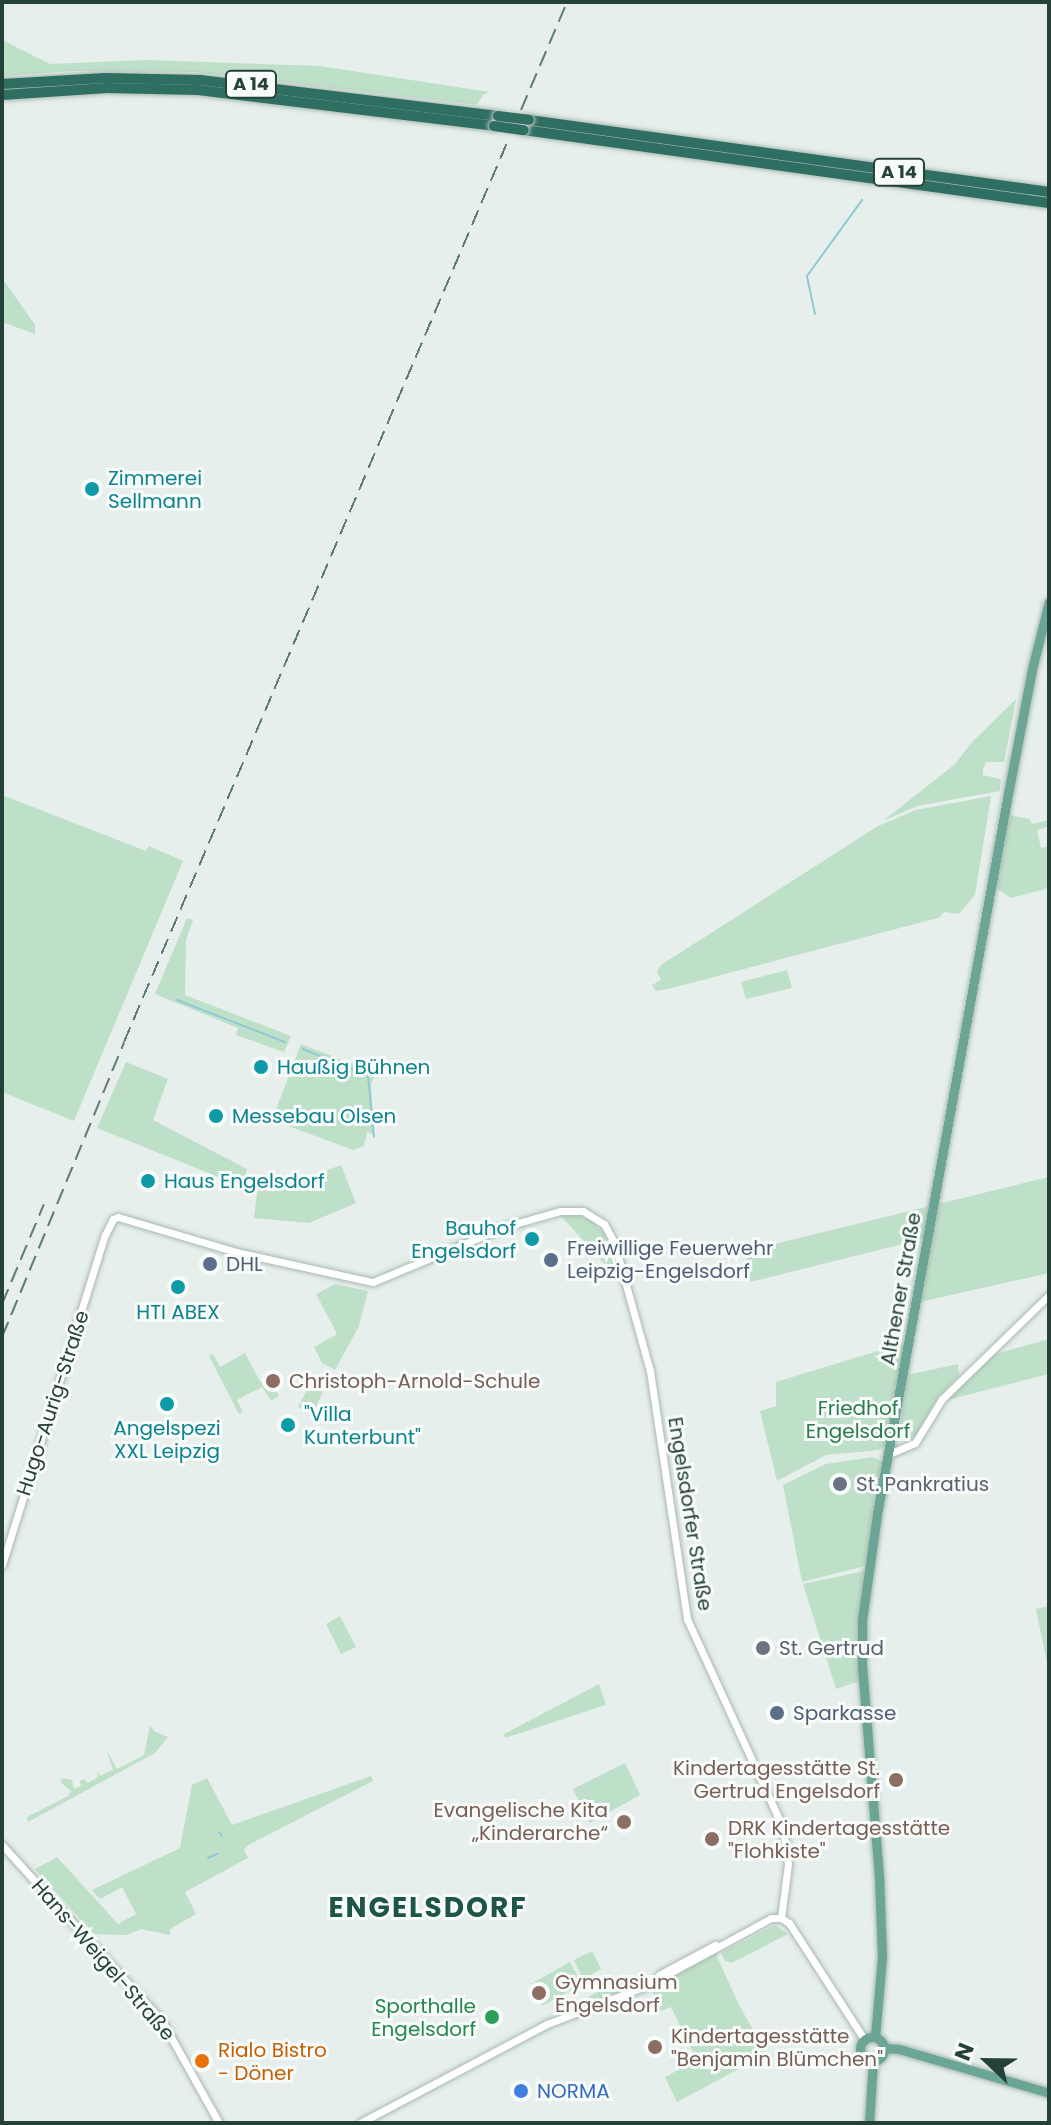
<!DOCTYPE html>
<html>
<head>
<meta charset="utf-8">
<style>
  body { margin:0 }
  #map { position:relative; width:1051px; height:2125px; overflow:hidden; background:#e6efeb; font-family:Poppins,sans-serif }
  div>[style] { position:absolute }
  .green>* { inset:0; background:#bfe0c8 }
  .stream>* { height:2px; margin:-1px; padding:0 1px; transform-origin:1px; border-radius:1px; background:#8ec9d4 }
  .roads { filter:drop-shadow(0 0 2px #a8b8b2) drop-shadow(0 0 2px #a8b8b2) }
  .minor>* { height:7px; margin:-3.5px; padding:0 3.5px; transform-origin:3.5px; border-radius:3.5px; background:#fff }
  .major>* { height:9px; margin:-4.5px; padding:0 4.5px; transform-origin:4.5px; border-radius:4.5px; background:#6aa596 }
  .major>.ring { margin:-4.5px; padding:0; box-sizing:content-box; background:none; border:9px solid #6aa596; border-radius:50% }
  .highway>* { height:10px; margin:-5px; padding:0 5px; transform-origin:5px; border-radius:5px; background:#2f6f62 }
  .rail>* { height:2px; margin-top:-1px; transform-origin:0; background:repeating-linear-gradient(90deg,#5f7d75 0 16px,transparent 0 24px) }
  .bridges { filter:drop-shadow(0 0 2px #c2cac8) drop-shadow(0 0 2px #c2cac8) }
  .highway-bridge>* { height:10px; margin:-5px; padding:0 5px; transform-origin:5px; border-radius:5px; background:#2f6f62 }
  .dots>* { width:22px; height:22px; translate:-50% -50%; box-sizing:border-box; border:4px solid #f7fbf9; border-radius:50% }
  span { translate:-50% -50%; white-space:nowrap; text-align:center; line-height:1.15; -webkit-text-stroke:6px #f7fbf9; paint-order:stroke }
  .shield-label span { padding:2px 6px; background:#f7fbf9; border:2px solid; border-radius:6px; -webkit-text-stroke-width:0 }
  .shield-label { font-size:18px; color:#24423a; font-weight:700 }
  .culture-label { font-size:20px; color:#0d838f }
  .left { translate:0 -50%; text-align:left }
  .right { translate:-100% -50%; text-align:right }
  .service-label { font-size:20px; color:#4e5e75 }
  .street-label { font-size:20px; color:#24423a }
  .education-label { font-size:20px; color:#785e54 }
  .park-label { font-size:20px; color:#2d7a4b }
  .worship-label { font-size:20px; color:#5b616d }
  .leisure-label { font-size:20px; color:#27864d }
  .food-label { font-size:20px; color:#c56008 }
  .shop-label { font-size:20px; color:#366cbe }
  .district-label { font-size:28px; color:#1f5548; font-weight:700; letter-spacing:2px }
  .frame { position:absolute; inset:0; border:4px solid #24423a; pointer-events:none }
  .north { position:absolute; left:947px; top:2021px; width:80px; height:80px; -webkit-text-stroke:6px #f7fbf9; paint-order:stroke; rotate:292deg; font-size:22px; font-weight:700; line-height:32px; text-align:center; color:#24423a }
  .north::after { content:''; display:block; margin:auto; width:28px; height:36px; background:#24423a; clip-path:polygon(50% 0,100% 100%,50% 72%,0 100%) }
</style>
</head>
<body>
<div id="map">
  <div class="green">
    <i style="clip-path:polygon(2px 40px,50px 64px,147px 60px,320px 66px,490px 92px,483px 95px,477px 105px,197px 72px,73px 71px,2px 76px)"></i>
    <i style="clip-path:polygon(2px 278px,35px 325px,35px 334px,2px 322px)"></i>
    <i style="clip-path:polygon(1016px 699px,1004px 762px,986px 762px,983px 769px,983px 775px,1001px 779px,1000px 791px,917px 806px,883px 821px,955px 764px,972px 742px)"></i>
    <i style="clip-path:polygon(2px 795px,146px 851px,149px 846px,183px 861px,74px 1121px,2px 1092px)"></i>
    <i style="clip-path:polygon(991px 796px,975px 895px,959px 914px,944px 912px,939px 918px,926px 921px,668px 989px,656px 991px,652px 985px,661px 980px,657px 971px,661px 965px,878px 826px,916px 810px)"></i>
    <i style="clip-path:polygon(1009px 815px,1030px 819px,1032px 824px,1049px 820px,1047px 827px,1037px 830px,1041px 848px,1049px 846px,1049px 888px,1011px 898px,996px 888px)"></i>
    <i style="clip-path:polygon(187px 918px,193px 920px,186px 940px,185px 995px,291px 1036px,284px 1052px,236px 1035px,238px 1028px,155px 994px)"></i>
    <i style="clip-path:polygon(787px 970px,792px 988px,746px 999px,741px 982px)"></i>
    <i style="clip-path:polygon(301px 1044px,376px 1073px,371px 1084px,374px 1134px,367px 1132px,364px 1146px,353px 1150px,272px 1120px)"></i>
    <i style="clip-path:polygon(126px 1062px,168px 1079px,153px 1120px,247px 1169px,243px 1187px,97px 1128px)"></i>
    <i style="clip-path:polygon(341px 1165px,356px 1203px,309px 1223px,254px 1218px,259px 1176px,290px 1184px)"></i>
    <i style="clip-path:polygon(1049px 1177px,1049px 1273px,920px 1302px,931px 1237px,750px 1282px,746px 1251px)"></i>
    <i style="clip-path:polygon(574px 1215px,590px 1220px,604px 1233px,618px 1273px,613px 1273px,561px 1216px)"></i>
    <i style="clip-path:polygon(335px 1284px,368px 1291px,359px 1326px,335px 1370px,322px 1363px,314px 1347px,337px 1334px,316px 1294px)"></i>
    <i style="clip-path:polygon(1049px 1339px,1049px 1374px,947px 1400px,992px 1355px)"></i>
    <i style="clip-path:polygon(904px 1343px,887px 1445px,879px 1450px,826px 1455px,777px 1481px,760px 1411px,776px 1406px,776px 1382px)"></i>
    <i style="clip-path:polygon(245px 1353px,261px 1383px,270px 1379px,279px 1396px,271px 1401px,262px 1387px,237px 1400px,243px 1412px,239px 1414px,209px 1356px,213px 1354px,220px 1367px)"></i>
    <i style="clip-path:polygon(958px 1364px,959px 1376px,938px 1397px,919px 1432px,909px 1441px,898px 1442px,907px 1375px)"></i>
    <i style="clip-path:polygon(312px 1381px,325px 1388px,312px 1414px,298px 1407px)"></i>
    <i style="clip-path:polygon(873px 1457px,883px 1462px,865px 1566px,802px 1582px,783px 1485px,826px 1464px)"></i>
    <i style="clip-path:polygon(864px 1571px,860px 1681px,836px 1689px,803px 1584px)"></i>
    <i style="clip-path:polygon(1049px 1606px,1049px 1673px,1036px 1609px)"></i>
    <i style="clip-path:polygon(340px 1616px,356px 1647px,341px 1654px,326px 1624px)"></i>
    <i style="clip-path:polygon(599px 1684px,606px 1705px,505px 1738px,504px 1734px)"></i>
    <i style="clip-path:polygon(150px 1725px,154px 1731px,168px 1737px,155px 1753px,28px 1822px,27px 1817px,68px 1796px,71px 1791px,60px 1782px,63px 1778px,72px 1780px,74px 1789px,81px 1786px,80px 1781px,84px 1779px,87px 1783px,97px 1778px,98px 1772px,100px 1776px,113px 1770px,106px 1749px,117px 1769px,144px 1755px)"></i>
    <i style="clip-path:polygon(625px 1763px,640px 1795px,590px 1823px,573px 1789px)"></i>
    <i style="clip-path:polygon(371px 1776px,373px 1781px,248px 1845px,244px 1850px,248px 1858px,185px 1892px,196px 1914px,170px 1929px,170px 1935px,141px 1929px,126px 1935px,94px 1934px,35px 1869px,57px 1857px,118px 1924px,136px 1914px,122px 1887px,100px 1899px,92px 1890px,180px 1848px,192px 1785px,207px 1778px,232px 1825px)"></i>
    <i style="clip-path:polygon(775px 1925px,788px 1934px,732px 1963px,725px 1961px,721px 1953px)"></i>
    <i style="clip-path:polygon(592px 1951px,601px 1969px,583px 1979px,574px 1960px)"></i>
    <i style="clip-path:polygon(715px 1952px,739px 2005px,767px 2054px,677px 2102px,665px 2077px,697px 2060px,671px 2007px,655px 2013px,649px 2002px,656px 1998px,650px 1987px)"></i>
    <i style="clip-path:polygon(570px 1962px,582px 1984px,542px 2006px,531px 1984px)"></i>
    <i style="clip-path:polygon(619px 1980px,623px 1980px,625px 1990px,562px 2012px)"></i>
  </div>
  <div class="stream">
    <i style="left:815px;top:314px;width:39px;rotate:-102deg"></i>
    <i style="left:807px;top:276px;width:94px;rotate:-54.1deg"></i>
    <i style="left:177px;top:1000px;width:116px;rotate:21.3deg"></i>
    <i style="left:303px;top:1049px;width:70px;rotate:22.6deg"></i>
    <i style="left:368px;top:1076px;width:61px;rotate:84.4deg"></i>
    <i style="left:219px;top:1832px;width:5px;rotate:53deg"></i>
    <i style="left:208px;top:1858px;width:10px;rotate:-24deg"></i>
  </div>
  <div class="roads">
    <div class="minor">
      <i style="left:118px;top:1217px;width:123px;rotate:16.5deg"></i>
      <i style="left:236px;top:1252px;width:140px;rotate:12.4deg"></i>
      <i style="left:373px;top:1282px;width:145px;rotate:-22.7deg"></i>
      <i style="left:507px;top:1226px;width:55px;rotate:-15.8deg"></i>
      <i style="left:560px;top:1211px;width:23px"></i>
      <i style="left:583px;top:1211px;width:25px;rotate:32deg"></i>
      <i style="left:604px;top:1224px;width:21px;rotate:61deg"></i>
      <i style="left:614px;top:1242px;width:134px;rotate:74.4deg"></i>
      <i style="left:650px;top:1371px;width:251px;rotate:81.5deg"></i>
      <i style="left:687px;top:1619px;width:230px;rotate:65.3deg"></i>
      <i style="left:783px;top:1828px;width:36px;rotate:82deg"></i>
      <i style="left:788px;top:1864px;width:54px;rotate:97.4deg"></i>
      <i style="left:781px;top:1918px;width:9px;rotate:32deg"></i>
      <i style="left:789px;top:1923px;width:138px;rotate:57.1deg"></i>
      <i style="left:889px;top:1454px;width:28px;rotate:-23deg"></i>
      <i style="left:915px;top:1443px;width:52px;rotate:-58.5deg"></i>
      <i style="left:942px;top:1399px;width:149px;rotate:-44.2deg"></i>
      <i style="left:2px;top:1565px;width:346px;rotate:-72.7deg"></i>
      <i style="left:105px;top:1235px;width:18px;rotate:-63deg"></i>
      <i style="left:113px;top:1219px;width:5px;rotate:-22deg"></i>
      <i style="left:2px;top:1845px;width:238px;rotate:47.7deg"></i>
      <i style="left:162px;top:2021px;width:117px;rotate:60.8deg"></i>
      <i style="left:659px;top:1975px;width:64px;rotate:-28.2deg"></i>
      <i style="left:360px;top:2123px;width:212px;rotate:-27.9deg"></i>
      <i style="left:547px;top:2024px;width:106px;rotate:-21deg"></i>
      <i style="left:646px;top:1986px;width:142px;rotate:-28.5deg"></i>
      <i style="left:771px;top:1918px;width:10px"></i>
    </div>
    <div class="major">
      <i class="ring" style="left:860px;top:2037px;width:15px;height:15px"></i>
      <i style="left:875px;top:2037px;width:80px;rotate:-85deg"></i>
      <i style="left:882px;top:1957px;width:80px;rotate:-92.1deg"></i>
      <i style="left:879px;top:1877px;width:211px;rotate:-94.6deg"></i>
      <i style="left:862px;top:1667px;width:47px;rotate:-90deg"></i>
      <i style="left:862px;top:1620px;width:107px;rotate:-81.9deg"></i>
      <i style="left:877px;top:1514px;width:732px;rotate:-79.69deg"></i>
      <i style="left:1008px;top:794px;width:127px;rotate:-79.1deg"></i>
      <i style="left:1032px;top:669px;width:69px;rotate:-75.8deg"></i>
      <i style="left:884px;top:2048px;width:15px;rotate:4deg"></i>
      <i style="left:899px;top:2049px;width:156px;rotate:16.3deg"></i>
      <i style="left:869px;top:2123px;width:62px;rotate:-86.3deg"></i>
    </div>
    <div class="highway">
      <i style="left:2px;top:84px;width:103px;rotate:-3.3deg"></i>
      <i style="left:105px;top:78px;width:95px;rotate:1.2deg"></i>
      <i style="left:200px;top:80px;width:300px;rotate:6.9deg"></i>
      <i style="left:2px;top:95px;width:105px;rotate:-3.8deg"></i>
      <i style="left:107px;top:88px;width:91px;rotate:1.3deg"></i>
      <i style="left:198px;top:90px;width:298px;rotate:6.9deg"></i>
      <i style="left:529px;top:120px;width:525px;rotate:7.88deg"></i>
      <i style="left:524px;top:130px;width:530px;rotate:7.92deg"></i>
    </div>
  </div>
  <div class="rail">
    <i style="left:521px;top:110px;width:117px;rotate:-66.9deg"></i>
    <i style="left:2px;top:1304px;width:108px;rotate:-67.2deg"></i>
    <i style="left:2px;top:1337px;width:319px;rotate:-67.5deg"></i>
    <i style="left:124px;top:1042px;width:983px;rotate:-66.93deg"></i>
  </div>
  <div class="bridges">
    <div class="highway-bridge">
      <i style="left:498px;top:116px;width:31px;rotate:7deg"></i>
      <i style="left:494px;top:126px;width:30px;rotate:8deg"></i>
    </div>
  </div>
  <div class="dots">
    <i style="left:92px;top:489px;background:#0f9aa8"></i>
    <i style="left:261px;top:1067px;background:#0f9aa8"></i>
    <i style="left:216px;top:1116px;background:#0f9aa8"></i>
    <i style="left:148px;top:1181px;background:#0f9aa8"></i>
    <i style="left:532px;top:1239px;background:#0f9aa8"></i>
    <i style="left:551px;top:1260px;background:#5c6f8a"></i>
    <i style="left:210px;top:1264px;background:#5c6f8a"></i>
    <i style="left:178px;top:1287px;background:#0f9aa8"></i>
    <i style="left:273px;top:1381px;background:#8d6e63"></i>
    <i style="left:167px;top:1404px;background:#0f9aa8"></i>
    <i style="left:288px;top:1425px;background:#0f9aa8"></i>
    <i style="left:840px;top:1484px;background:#6b7280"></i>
    <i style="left:763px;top:1648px;background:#6b7280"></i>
    <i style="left:777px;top:1713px;background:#5c6f8a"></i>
    <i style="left:896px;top:1780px;background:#8d6e63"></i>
    <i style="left:624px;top:1822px;background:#8d6e63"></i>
    <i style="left:712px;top:1839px;background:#8d6e63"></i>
    <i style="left:539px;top:1993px;background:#8d6e63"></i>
    <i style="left:492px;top:2017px;background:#2e9e5b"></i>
    <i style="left:655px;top:2047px;background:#8d6e63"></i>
    <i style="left:202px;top:2061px;background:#e8710a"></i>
    <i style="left:521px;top:2091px;background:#3f7fe0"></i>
  </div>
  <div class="shield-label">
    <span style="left:251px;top:84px">A 14</span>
    <span style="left:899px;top:172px">A 14</span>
  </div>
  <div class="culture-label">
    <span class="left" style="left:108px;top:490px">Zimmerei<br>Sellmann</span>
    <span class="left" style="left:277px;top:1067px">Haußig Bühnen</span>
    <span class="left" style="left:232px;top:1116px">Messebau Olsen</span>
    <span class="left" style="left:164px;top:1181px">Haus Engelsdorf</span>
    <span class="right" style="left:516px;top:1240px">Bauhof<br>Engelsdorf</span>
    <span style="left:178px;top:1312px">HTI ABEX</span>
    <span class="left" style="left:304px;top:1426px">"Villa<br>Kunterbunt"</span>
    <span style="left:167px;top:1440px">Angelspezi<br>XXL Leipzig</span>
  </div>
  <div class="service-label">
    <span class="left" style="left:567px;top:1260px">Freiwillige Feuerwehr<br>Leipzig-Engelsdorf</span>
    <span class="left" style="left:226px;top:1264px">DHL</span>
    <span class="left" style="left:793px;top:1713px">Sparkasse</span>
  </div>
  <div class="street-label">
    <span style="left:901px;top:1289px;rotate:-80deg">Althener Straße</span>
    <span style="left:53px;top:1403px;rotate:-72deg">Hugo-Aurig-Straße</span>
    <span style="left:690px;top:1514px;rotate:81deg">Engelsdorfer Straße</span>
    <span style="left:103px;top:1960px;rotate:49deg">Hans-Weigel-Straße</span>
  </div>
  <div class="education-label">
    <span class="left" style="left:289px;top:1381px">Christoph-Arnold-Schule</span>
    <span class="right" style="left:880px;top:1780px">Kindertagesstätte St.<br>Gertrud Engelsdorf</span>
    <span class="right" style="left:608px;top:1822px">Evangelische Kita<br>„Kinderarche“</span>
    <span class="left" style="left:728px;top:1840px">DRK Kindertagesstätte<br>"Flohkiste"</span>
    <span class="left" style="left:555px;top:1994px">Gymnasium<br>Engelsdorf</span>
    <span class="left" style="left:671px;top:2048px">Kindertagesstätte<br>"Benjamin Blümchen"</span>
  </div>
  <div class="park-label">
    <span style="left:858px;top:1420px">Friedhof<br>Engelsdorf</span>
  </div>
  <div class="worship-label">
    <span class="left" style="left:856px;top:1484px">St. Pankratius</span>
    <span class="left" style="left:779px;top:1648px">St. Gertrud</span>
  </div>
  <div class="leisure-label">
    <span class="right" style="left:476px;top:2018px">Sporthalle<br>Engelsdorf</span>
  </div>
  <div class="food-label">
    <span class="left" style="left:218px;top:2062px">Rialo Bistro<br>- Döner</span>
  </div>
  <div class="shop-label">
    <span class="left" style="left:537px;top:2091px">NORMA</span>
  </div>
  <div class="district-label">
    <span style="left:428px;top:1908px">ENGELSDORF</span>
  </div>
  <div class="frame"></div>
  <div class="north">N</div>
</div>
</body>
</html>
